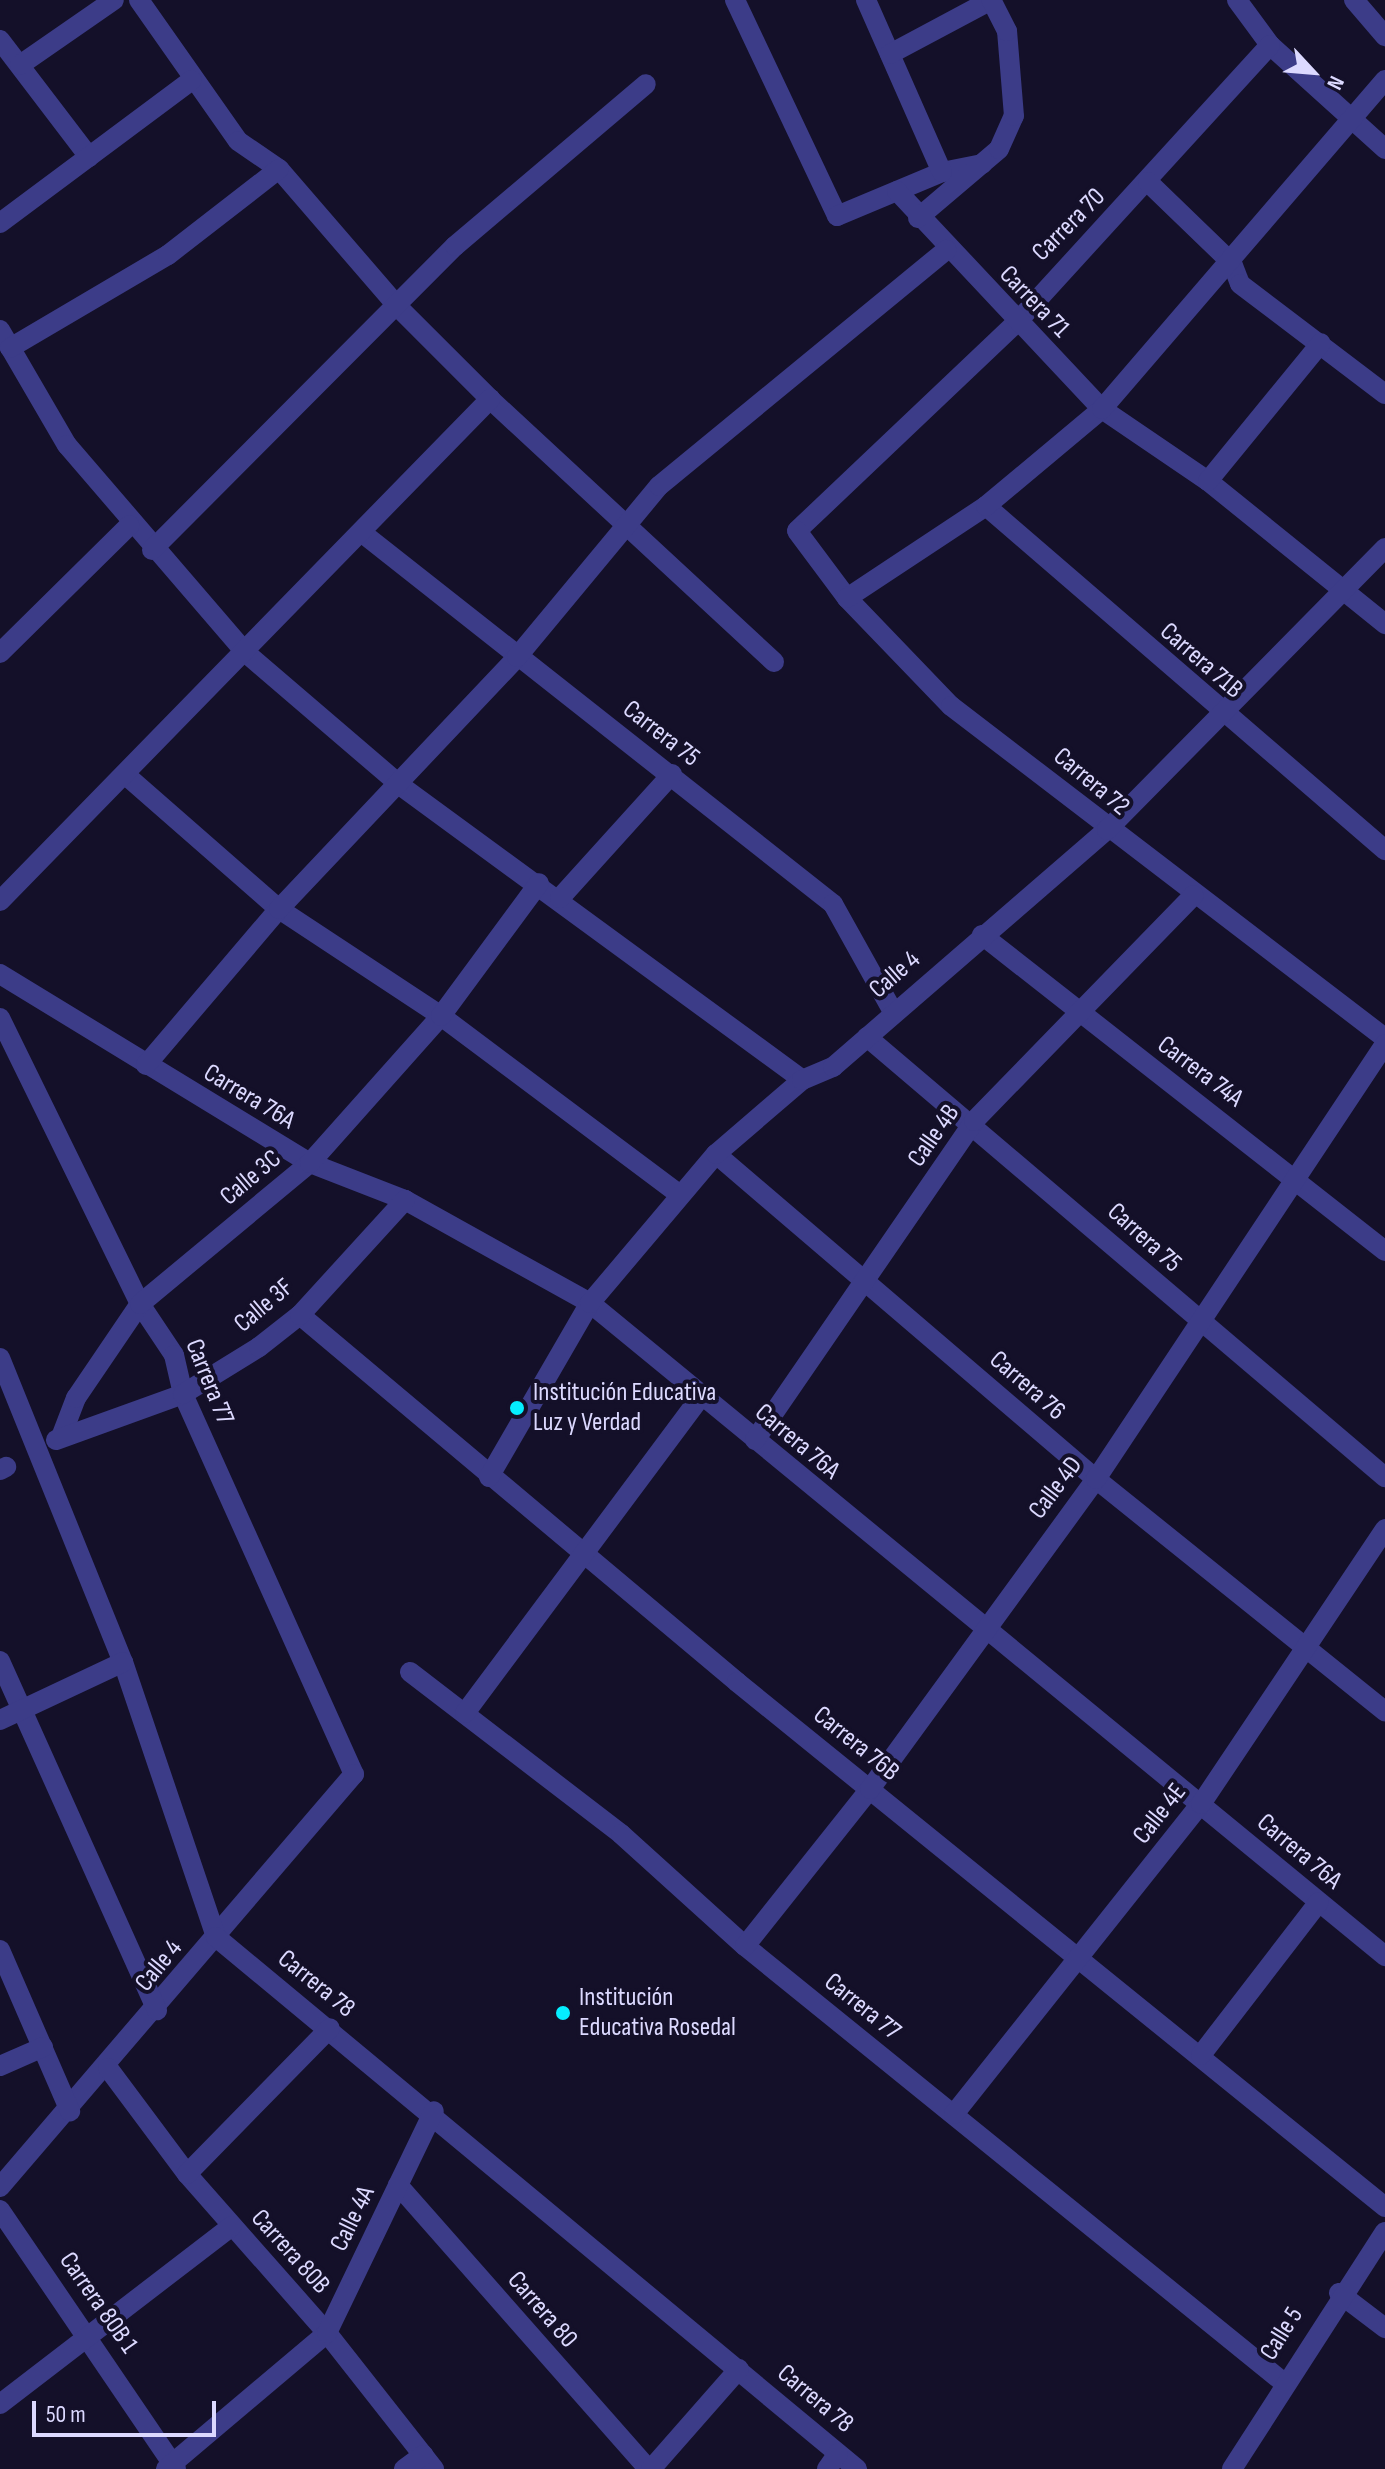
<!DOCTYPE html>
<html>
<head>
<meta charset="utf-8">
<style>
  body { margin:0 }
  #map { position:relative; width:1385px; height:2469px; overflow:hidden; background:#141029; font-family:"Sofia Sans Condensed",sans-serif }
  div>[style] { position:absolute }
  .minor>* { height:20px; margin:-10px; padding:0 10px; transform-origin:10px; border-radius:10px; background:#3c3c88 }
  .dots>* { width:22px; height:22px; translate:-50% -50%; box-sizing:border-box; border:4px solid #141029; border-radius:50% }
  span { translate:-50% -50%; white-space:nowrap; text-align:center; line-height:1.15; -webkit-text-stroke:8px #141029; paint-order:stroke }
  .street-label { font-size:26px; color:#dcd9ff }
  .poi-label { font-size:26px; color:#dcd9ff }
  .left { translate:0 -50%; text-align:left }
  .north { position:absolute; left:1273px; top:32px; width:80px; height:80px; -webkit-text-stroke:6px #141029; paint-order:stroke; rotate:116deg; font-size:22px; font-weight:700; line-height:32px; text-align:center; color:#dcd9ff }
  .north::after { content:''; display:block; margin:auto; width:28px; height:36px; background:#dcd9ff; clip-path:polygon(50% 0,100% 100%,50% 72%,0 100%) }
  .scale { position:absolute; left:32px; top:2401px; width:184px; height:36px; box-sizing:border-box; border:4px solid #dcd9ff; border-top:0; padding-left:10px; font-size:24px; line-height:28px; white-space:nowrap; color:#dcd9ff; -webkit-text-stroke:6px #141029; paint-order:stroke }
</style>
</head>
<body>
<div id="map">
  <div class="minor">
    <i style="left:139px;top:0;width:172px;rotate:54.9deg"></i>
    <i style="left:238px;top:141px;width:50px;rotate:34.3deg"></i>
    <i style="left:279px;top:169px;width:182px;rotate:49.2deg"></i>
    <i style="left:398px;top:307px;width:130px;rotate:45deg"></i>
    <i style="left:490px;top:399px;width:387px;rotate:42.8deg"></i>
    <i style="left:735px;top:0;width:239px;rotate:64.7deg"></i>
    <i style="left:837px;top:216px;width:114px;rotate:-22.7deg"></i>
    <i style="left:942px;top:172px;width:41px;rotate:-11.3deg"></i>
    <i style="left:866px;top:0;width:188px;rotate:66.2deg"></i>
    <i style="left:1237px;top:0;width:56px;rotate:53.7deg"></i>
    <i style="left:1270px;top:45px;width:155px;rotate:42.1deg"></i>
    <i style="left:1354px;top:0;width:48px;rotate:49.3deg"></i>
    <i style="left:0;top:40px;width:147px;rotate:52.7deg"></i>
    <i style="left:1270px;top:45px;width:375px;rotate:132.4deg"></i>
    <i style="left:1017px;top:322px;width:303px;rotate:136.5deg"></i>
    <i style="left:797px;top:531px;width:84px;rotate:53.3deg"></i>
    <i style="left:847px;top:598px;width:150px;rotate:46.1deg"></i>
    <i style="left:951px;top:706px;width:546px;rotate:37.42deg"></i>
    <i style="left:890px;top:54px;width:115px;rotate:-28.1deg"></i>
    <i style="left:20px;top:65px;width:114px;rotate:-34.7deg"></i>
    <i style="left:1148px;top:182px;width:117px;rotate:44deg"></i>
    <i style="left:1232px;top:263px;width:22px;rotate:69deg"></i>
    <i style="left:1240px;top:284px;width:182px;rotate:37.2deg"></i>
    <i style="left:897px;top:191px;width:299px;rotate:46.8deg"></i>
    <i style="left:1102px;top:409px;width:128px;rotate:34.2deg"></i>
    <i style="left:1208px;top:481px;width:228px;rotate:38.9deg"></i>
    <i style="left:918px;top:218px;width:106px;rotate:-40.4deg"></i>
    <i style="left:999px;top:149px;width:36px;rotate:-66deg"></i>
    <i style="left:1014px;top:116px;width:85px;rotate:-94.7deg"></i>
    <i style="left:1007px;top:31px;width:35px;rotate:-117deg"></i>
    <i style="left:0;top:223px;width:239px;rotate:-36.7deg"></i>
    <i style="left:0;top:330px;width:133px;rotate:59.8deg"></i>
    <i style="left:67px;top:445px;width:274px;rotate:49.3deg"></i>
    <i style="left:246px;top:653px;width:204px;rotate:40.6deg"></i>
    <i style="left:401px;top:786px;width:497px;rotate:36.2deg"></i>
    <i style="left:10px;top:348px;width:183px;rotate:-30.5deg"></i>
    <i style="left:168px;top:255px;width:140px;rotate:-37.8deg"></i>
    <i style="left:1208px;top:481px;width:178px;rotate:-50.7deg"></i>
    <i style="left:986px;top:506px;width:527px;rotate:40.77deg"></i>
    <i style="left:361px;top:532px;width:601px;rotate:38.24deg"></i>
    <i style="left:833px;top:904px;width:121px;rotate:60.9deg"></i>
    <i style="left:152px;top:550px;width:429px;rotate:-45.1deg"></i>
    <i style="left:455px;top:246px;width:250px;rotate:-40.3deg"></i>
    <i style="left:847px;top:598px;width:167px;rotate:-33.5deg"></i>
    <i style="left:986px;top:506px;width:151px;rotate:-39.9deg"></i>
    <i style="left:1102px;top:409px;width:434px;rotate:-49.3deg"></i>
    <i style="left:0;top:653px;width:182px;rotate:-44.6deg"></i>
    <i style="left:128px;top:777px;width:201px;rotate:41.2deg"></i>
    <i style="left:279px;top:909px;width:194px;rotate:33.4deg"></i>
    <i style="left:441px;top:1016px;width:297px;rotate:36.8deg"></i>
    <i style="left:560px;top:898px;width:167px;rotate:-47.9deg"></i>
    <i style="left:0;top:901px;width:702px;rotate:-45.69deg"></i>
    <i style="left:982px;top:935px;width:512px;rotate:38.1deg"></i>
    <i style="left:0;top:974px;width:363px;rotate:31.4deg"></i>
    <i style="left:310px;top:1163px;width:102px;rotate:21.3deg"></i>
    <i style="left:405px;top:1200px;width:212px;rotate:29.1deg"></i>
    <i style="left:590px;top:1303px;width:1029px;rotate:39.4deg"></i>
    <i style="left:0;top:1018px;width:318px;rotate:63.9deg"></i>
    <i style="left:140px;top:1304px;width:61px;rotate:56.3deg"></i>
    <i style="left:174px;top:1355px;width:40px;rotate:77deg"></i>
    <i style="left:183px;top:1394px;width:417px;rotate:65.8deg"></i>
    <i style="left:354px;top:1774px;width:544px;rotate:130.6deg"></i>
    <i style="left:867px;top:1037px;width:680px;rotate:40.35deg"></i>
    <i style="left:146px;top:1065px;width:205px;rotate:-49.6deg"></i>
    <i style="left:279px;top:909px;width:347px;rotate:-46.6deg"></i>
    <i style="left:517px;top:657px;width:222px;rotate:-50.3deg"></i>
    <i style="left:659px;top:486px;width:372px;rotate:-39.4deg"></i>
    <i style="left:716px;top:1154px;width:500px;rotate:40.54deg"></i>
    <i style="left:1096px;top:1479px;width:371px;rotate:38.8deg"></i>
    <i style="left:300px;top:1315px;width:571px;rotate:40.02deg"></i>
    <i style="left:737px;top:1682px;width:834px;rotate:39.01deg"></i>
    <i style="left:0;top:1358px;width:328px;rotate:68deg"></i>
    <i style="left:123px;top:1662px;width:290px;rotate:71.3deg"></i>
    <i style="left:216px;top:1937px;width:833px;rotate:39.69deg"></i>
    <i style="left:61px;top:1437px;width:42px;rotate:-69deg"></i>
    <i style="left:76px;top:1398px;width:114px;rotate:-55.8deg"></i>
    <i style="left:140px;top:1304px;width:221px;rotate:-39.7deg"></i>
    <i style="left:310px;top:1163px;width:197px;rotate:-48.3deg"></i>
    <i style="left:441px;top:1016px;width:165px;rotate:-53.6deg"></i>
    <i style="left:56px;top:1440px;width:135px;rotate:-19.9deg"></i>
    <i style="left:183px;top:1394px;width:89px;rotate:-31.7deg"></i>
    <i style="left:259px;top:1347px;width:52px;rotate:-38deg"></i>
    <i style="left:300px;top:1315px;width:156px;rotate:-47.6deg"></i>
    <i style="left:755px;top:1440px;width:387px;rotate:-55.5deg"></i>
    <i style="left:974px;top:1121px;width:315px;rotate:-45.8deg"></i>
    <i style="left:0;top:1470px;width:7px;rotate:-27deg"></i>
    <i style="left:489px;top:1477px;width:201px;rotate:-59.9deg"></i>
    <i style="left:590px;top:1303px;width:195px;rotate:-49.8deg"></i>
    <i style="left:716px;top:1154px;width:113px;rotate:-40.7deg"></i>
    <i style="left:802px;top:1080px;width:34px;rotate:-23deg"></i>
    <i style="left:833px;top:1067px;width:362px;rotate:-40.9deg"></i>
    <i style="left:1107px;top:830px;width:396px;rotate:-45.4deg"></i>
    <i style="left:0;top:1661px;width:383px;rotate:65.8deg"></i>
    <i style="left:410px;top:1672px;width:266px;rotate:37.5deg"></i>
    <i style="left:621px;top:1834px;width:167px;rotate:42.1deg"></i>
    <i style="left:745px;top:1946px;width:692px;rotate:39.02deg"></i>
    <i style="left:465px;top:1713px;width:395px;rotate:-53.3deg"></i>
    <i style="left:0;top:1720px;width:136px;rotate:-25.2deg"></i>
    <i style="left:745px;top:1946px;width:201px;rotate:-51.5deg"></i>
    <i style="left:870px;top:1789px;width:384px;rotate:-53.9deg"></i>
    <i style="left:1096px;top:1479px;width:522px;rotate:-56.4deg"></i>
    <i style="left:0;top:1950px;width:176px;rotate:66.5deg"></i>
    <i style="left:1201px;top:2055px;width:193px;rotate:-52.4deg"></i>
    <i style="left:0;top:2066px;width:47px;rotate:-23.8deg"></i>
    <i style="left:108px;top:2068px;width:132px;rotate:53.3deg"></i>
    <i style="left:187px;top:2174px;width:212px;rotate:48.6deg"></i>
    <i style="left:327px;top:2333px;width:173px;rotate:51.8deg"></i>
    <i style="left:954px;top:2114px;width:396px;rotate:-51.5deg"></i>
    <i style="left:1201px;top:1804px;width:331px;rotate:-56.2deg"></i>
    <i style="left:187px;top:2174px;width:204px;rotate:-45.6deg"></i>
    <i style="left:398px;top:2185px;width:378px;rotate:48.6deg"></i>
    <i style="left:0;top:2210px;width:313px;rotate:55.8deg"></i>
    <i style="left:1339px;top:2293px;width:58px;rotate:37.3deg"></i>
    <i style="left:0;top:2404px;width:292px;rotate:-37.5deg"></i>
    <i style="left:166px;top:2469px;width:211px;rotate:-40.2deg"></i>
    <i style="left:327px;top:2333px;width:246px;rotate:-64.3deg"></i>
    <i style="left:404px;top:2469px;width:24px;rotate:-36deg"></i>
    <i style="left:651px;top:2469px;width:133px;rotate:-48.7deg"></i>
    <i style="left:827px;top:2469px;width:19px;rotate:-55deg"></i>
    <i style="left:1232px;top:2469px;width:282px;rotate:-57.2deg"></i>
  </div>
  <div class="dots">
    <i style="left:517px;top:1408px;background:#05edff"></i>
    <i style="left:563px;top:2013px;background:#05edff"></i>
  </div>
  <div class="street-label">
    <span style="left:1069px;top:225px;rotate:-45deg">Carrera 70</span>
    <span style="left:1034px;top:302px;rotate:46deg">Carrera 71</span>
    <span style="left:1201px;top:661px;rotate:41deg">Carrera 71B</span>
    <span style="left:661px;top:734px;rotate:38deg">Carrera 75</span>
    <span style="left:1091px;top:782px;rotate:40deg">Carrera 72</span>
    <span style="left:895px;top:975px;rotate:-41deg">Calle 4</span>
    <span style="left:1200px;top:1072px;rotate:37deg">Carrera 74A</span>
    <span style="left:249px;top:1097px;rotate:31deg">Carrera 76A</span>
    <span style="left:934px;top:1136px;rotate:-55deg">Calle 4B</span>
    <span style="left:251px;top:1178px;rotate:-40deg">Calle 3C</span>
    <span style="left:1144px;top:1238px;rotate:42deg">Carrera 75</span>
    <span style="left:264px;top:1306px;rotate:-40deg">Calle 3F</span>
    <span style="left:209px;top:1382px;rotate:68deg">Carrera 77</span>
    <span style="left:1027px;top:1386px;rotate:41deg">Carrera 76</span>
    <span style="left:797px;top:1442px;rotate:40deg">Carrera 76A</span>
    <span style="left:1056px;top:1488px;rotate:-53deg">Calle 4D</span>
    <span style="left:856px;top:1744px;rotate:39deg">Carrera 76B</span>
    <span style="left:1160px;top:1814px;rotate:-52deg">Calle 4E</span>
    <span style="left:1299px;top:1852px;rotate:40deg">Carrera 76A</span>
    <span style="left:159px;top:1966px;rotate:-51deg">Calle 4</span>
    <span style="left:316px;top:1984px;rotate:39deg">Carrera 78</span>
    <span style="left:862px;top:2007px;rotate:39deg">Carrera 77</span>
    <span style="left:353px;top:2219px;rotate:-64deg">Calle 4A</span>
    <span style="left:290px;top:2252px;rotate:48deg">Carrera 80B</span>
    <span style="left:98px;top:2303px;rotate:55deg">Carrera 80B 1</span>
    <span style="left:542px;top:2310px;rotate:49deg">Carrera 80</span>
    <span style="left:1282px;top:2334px;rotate:-58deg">Calle 5</span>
    <span style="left:815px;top:2399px;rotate:40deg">Carrera 78</span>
  </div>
  <div class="poi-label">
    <span class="left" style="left:533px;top:1408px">Institución Educativa<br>Luz y Verdad</span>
    <span class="left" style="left:579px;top:2013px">Institución<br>Educativa Rosedal</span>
  </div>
  <div class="north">N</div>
  <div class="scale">50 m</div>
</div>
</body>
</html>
